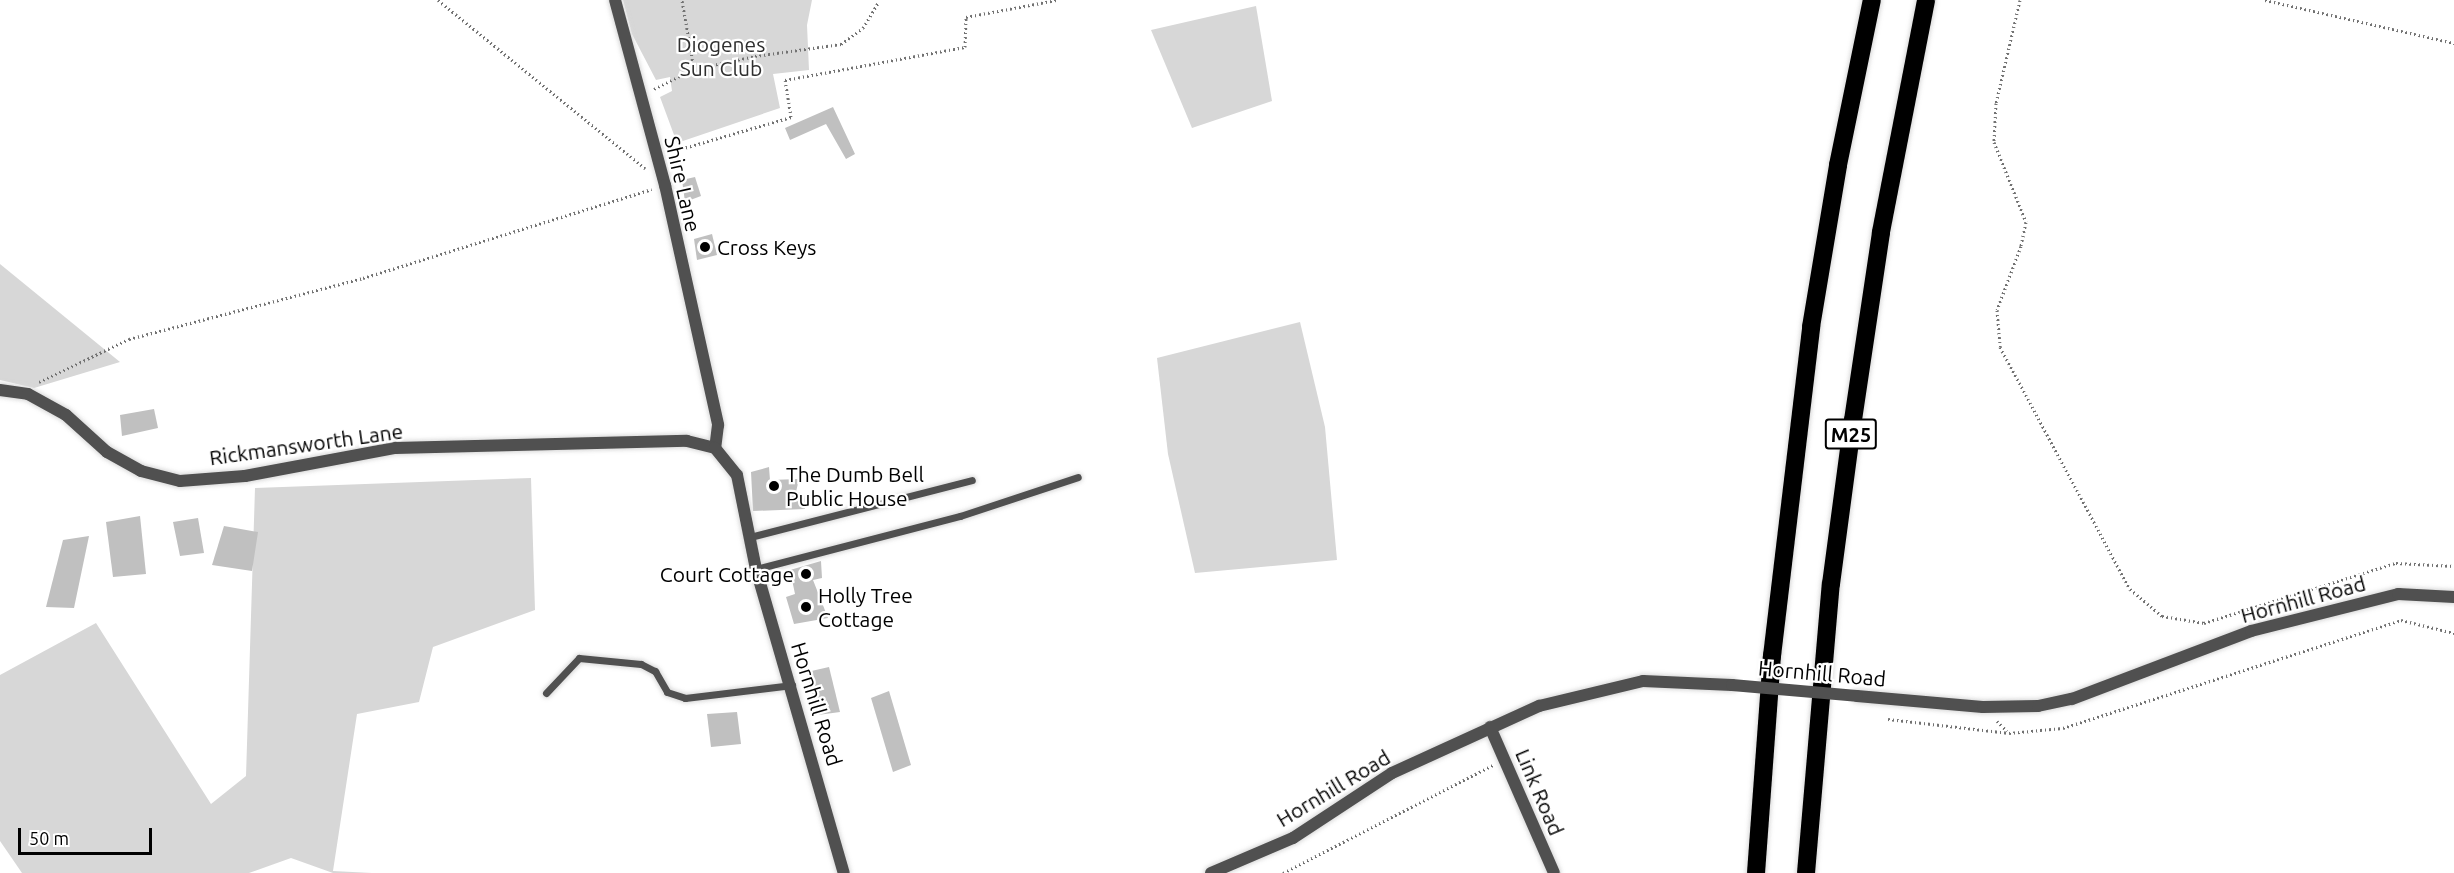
<!DOCTYPE html>
<html>
<head>
<meta charset="utf-8">
<style>
  body { margin:0 }
  #map { position:relative; width:2454px; height:873px; overflow:hidden; background:#fff; font-family:Ubuntu,sans-serif }
  div>[style] { position:absolute }
  .green>* { inset:0; background:#d7d7d7 }
  .building>* { inset:0; background:#c0c0c0 }
  .path>* { height:3px; margin-top:-1.5px; transform-origin:0; background:repeating-linear-gradient(90deg,#727272 0 1.5px,transparent 0 4.5px) }
  .roads { filter:drop-shadow(0 0 2px #dbdbdb) drop-shadow(0 0 2px #dbdbdb) }
  .lane>* { height:7px; margin:-3.5px; padding:0 3.5px; transform-origin:3.5px; border-radius:3.5px; background:#505050 }
  .street>* { height:12px; margin:-6px; padding:0 6px; transform-origin:6px; border-radius:6px; background:#505050 }
  .highway>* { height:18px; margin:-9px; padding:0 9px; transform-origin:9px; border-radius:9px; background:#000 }
  .street-bridge>* { height:12px; margin:-6px; padding:0 6px; transform-origin:6px; border-radius:6px; background:#505050 }
  .dots>* { width:16px; height:16px; translate:-50% -50%; box-sizing:border-box; border:3px solid #fff; border-radius:50% }
  span { translate:-50% -50%; white-space:nowrap; text-align:center; line-height:1.15; -webkit-text-stroke:4.5px #fff; paint-order:stroke }
  .shield-label span { padding:2px 4px; background:#fff; border:2px solid; border-radius:4px; -webkit-text-stroke-width:0 }
  .shield-label { font-size:20px; color:#000; font-weight:700 }
  .park-label { font-size:21px; color:#2e2e2e }
  .street-label { font-size:21px; color:#000 }
  .poi-label { font-size:21px; color:#000 }
  .left { translate:0 -50%; text-align:left }
  .right { translate:-100% -50%; text-align:right }
  .scale { position:absolute; left:18px; top:828px; width:134px; height:27px; box-sizing:border-box; border:3px solid #000; border-top:0; padding-left:8px; font-size:18px; line-height:21px; white-space:nowrap; color:#000; -webkit-text-stroke:4px #fff; paint-order:stroke }
</style>
</head>
<body>
<div id="map">
  <div class="green">
    <i style="clip-path:polygon(623px 0,812px 0,807px 25px,809px 70px,773px 74px,780px 108px,677px 143px,660px 97px,672px 91px,670px 77px,656px 80px,632px 34px)"></i>
    <i style="clip-path:polygon(1256px 6px,1272px 101px,1192px 128px,1151px 30px)"></i>
    <i style="clip-path:polygon(0 264px,120px 362px,34px 388px,0 380px)"></i>
    <i style="clip-path:polygon(1300px 322px,1325px 427px,1337px 560px,1195px 573px,1168px 454px,1157px 358px)"></i>
    <i style="clip-path:polygon(531px 478px,535px 610px,433px 647px,419px 702px,357px 714px,333px 871px,372px 873px,333px 873px,291px 858px,249px 873px,22px 873px,0 841px,0 675px,96px 623px,211px 804px,246px 776px,255px 488px)"></i>
  </div>
  <div class="building">
    <i style="clip-path:polygon(833px 107px,855px 154px,846px 159px,826px 124px,790px 140px,785px 128px)"></i>
    <i style="clip-path:polygon(695px 177px,701px 196px,685px 202px,682px 180px)"></i>
    <i style="clip-path:polygon(712px 234px,717px 255px,697px 260px,694px 239px)"></i>
    <i style="clip-path:polygon(154px 409px,158px 428px,122px 436px,120px 415px)"></i>
    <i style="clip-path:polygon(769px 467px,770px 480px,799px 479px,796px 492px,804px 494px,805px 509px,753px 511px,751px 472px)"></i>
    <i style="clip-path:polygon(140px 516px,146px 574px,113px 577px,106px 522px)"></i>
    <i style="clip-path:polygon(198px 518px,204px 553px,180px 556px,173px 522px)"></i>
    <i style="clip-path:polygon(224px 526px,258px 532px,252px 571px,212px 565px)"></i>
    <i style="clip-path:polygon(89px 536px,74px 608px,46px 607px,63px 540px)"></i>
    <i style="clip-path:polygon(821px 561px,822px 578px,813px 580px,828px 618px,794px 624px,786px 597px,795px 594px,790px 570px)"></i>
    <i style="clip-path:polygon(829px 667px,840px 712px,818px 715px,807px 672px)"></i>
    <i style="clip-path:polygon(889px 691px,911px 765px,893px 772px,871px 698px)"></i>
    <i style="clip-path:polygon(737px 712px,741px 744px,711px 747px,707px 714px)"></i>
  </div>
  <div class="path">
    <i style="left:438px;top:0;width:267px;rotate:39.1deg"></i>
    <i style="left:2020px;top:0;width:106px;rotate:103.1deg"></i>
    <i style="left:1996px;top:103px;width:39px;rotate:93deg"></i>
    <i style="left:1994px;top:142px;width:86px;rotate:68.2deg"></i>
    <i style="left:2026px;top:222px;width:25px;rotate:102deg"></i>
    <i style="left:2021px;top:246px;width:68px;rotate:110.6deg"></i>
    <i style="left:1997px;top:310px;width:37px;rotate:85deg"></i>
    <i style="left:2000px;top:347px;width:275px;rotate:61.8deg"></i>
    <i style="left:2130px;top:589px;width:42px;rotate:40.2deg"></i>
    <i style="left:2162px;top:616px;width:43px;rotate:9.5deg"></i>
    <i style="left:2204px;top:623px;width:201px;rotate:-17.4deg"></i>
    <i style="left:2396px;top:563px;width:58px;rotate:3deg"></i>
    <i style="left:2265px;top:0;width:194px;rotate:12.8deg"></i>
    <i style="left:694px;top:69px;width:62px;rotate:-12deg"></i>
    <i style="left:755px;top:56px;width:87px;rotate:-7.9deg"></i>
    <i style="left:841px;top:44px;width:27px;rotate:-36deg"></i>
    <i style="left:863px;top:28px;width:29px;rotate:-59deg"></i>
    <i style="left:654px;top:89px;width:45px;rotate:-26.6deg"></i>
    <i style="left:694px;top:69px;width:70px;rotate:-99.9deg"></i>
    <i style="left:674px;top:161px;width:11px;rotate:-75deg"></i>
    <i style="left:677px;top:150px;width:119px;rotate:-16.1deg"></i>
    <i style="left:791px;top:117px;width:37px;rotate:-99deg"></i>
    <i style="left:785px;top:80px;width:183px;rotate:-10.4deg"></i>
    <i style="left:965px;top:47px;width:30px;rotate:-88deg"></i>
    <i style="left:966px;top:17px;width:93px;rotate:-10.6deg"></i>
    <i style="left:39px;top:382px;width:100px;rotate:-25.5deg"></i>
    <i style="left:129px;top:339px;width:242px;rotate:-14.6deg"></i>
    <i style="left:363px;top:278px;width:302px;rotate:-17.1deg"></i>
    <i style="left:1888px;top:719px;width:122px;rotate:6.6deg"></i>
    <i style="left:2009px;top:733px;width:54px;rotate:-5.3deg"></i>
    <i style="left:2063px;top:728px;width:355px;rotate:-17.7deg"></i>
    <i style="left:2401px;top:620px;width:55px;rotate:13.8deg"></i>
    <i style="left:1997px;top:721px;width:14px;rotate:45deg"></i>
    <i style="left:1283px;top:873px;width:236px;rotate:-27.2deg"></i>
  </div>
  <div class="roads">
    <div class="lane">
      <i style="left:750px;top:537px;width:229px;rotate:-14.4deg"></i>
      <i style="left:756px;top:569px;width:211px;rotate:-14.6deg"></i>
      <i style="left:960px;top:516px;width:124px;rotate:-18.3deg"></i>
      <i style="left:546px;top:693px;width:48px;rotate:-46.7deg"></i>
      <i style="left:579px;top:658px;width:62px;rotate:5.5deg"></i>
      <i style="left:641px;top:664px;width:16px;rotate:27deg"></i>
      <i style="left:655px;top:671px;width:24px;rotate:60deg"></i>
      <i style="left:667px;top:692px;width:19px;rotate:18deg"></i>
      <i style="left:685px;top:698px;width:108px;rotate:-6.9deg"></i>
    </div>
    <div class="street">
      <i style="left:615px;top:0;width:192px;rotate:74.9deg"></i>
      <i style="left:665px;top:185px;width:246px;rotate:77.5deg"></i>
      <i style="left:718px;top:425px;width:23px;rotate:97deg"></i>
      <i style="left:0;top:390px;width:28px;rotate:8deg"></i>
      <i style="left:28px;top:394px;width:43px;rotate:28.9deg"></i>
      <i style="left:66px;top:415px;width:55px;rotate:42.1deg"></i>
      <i style="left:107px;top:452px;width:39px;rotate:29deg"></i>
      <i style="left:141px;top:471px;width:40px;rotate:14.4deg"></i>
      <i style="left:180px;top:481px;width:65px;rotate:-4.4deg"></i>
      <i style="left:245px;top:476px;width:153px;rotate:-10.6deg"></i>
      <i style="left:395px;top:448px;width:292px;rotate:-1.4deg"></i>
      <i style="left:687px;top:441px;width:29px;rotate:14deg"></i>
      <i style="left:715px;top:448px;width:35px;rotate:51deg"></i>
      <i style="left:737px;top:475px;width:96px;rotate:78.6deg"></i>
      <i style="left:756px;top:569px;width:316px;rotate:73.9deg"></i>
      <i style="left:1857px;top:696px;width:126px;rotate:5deg"></i>
      <i style="left:1983px;top:707px;width:55px;rotate:-1deg"></i>
      <i style="left:2038px;top:706px;width:35px;rotate:-12deg"></i>
      <i style="left:2072px;top:699px;width:191px;rotate:-20.8deg"></i>
      <i style="left:2251px;top:631px;width:152px;rotate:-14.1deg"></i>
      <i style="left:2398px;top:594px;width:56px;rotate:3.1deg"></i>
      <i style="left:1490px;top:727px;width:159px;rotate:66.3deg"></i>
      <i style="left:1211px;top:873px;width:89px;rotate:-23.1deg"></i>
      <i style="left:1293px;top:838px;width:118px;rotate:-33.3deg"></i>
      <i style="left:1392px;top:773px;width:162px;rotate:-24.5deg"></i>
      <i style="left:1539px;top:706px;width:107px;rotate:-13.5deg"></i>
      <i style="left:1643px;top:681px;width:89px;rotate:2.6deg"></i>
    </div>
    <div class="highway">
      <i style="left:1756px;top:873px;width:218px;rotate:-85.8deg"></i>
      <i style="left:1772px;top:656px;width:331px;rotate:-83.2deg"></i>
      <i style="left:1811px;top:327px;width:164px;rotate:-80.5deg"></i>
      <i style="left:1838px;top:165px;width:168px;rotate:-78.4deg"></i>
      <i style="left:1806px;top:873px;width:290px;rotate:-85.1deg"></i>
      <i style="left:1831px;top:584px;width:165px;rotate:-82.4deg"></i>
      <i style="left:1853px;top:420px;width:190px;rotate:-81.5deg"></i>
      <i style="left:1881px;top:232px;width:236px;rotate:-79deg"></i>
    </div>
  </div>
  <div class="street-bridge">
    <i style="left:1732px;top:685px;width:125px;rotate:5deg"></i>
  </div>
  <div class="dots">
    <i style="left:705px;top:247px;background:#000"></i>
    <i style="left:774px;top:486px;background:#000"></i>
    <i style="left:806px;top:574px;background:#000"></i>
    <i style="left:806px;top:607px;background:#000"></i>
  </div>
  <div class="shield-label">
    <span style="left:1851px;top:434px">M25</span>
  </div>
  <div class="park-label">
    <span style="left:721px;top:56px">Diogenes<br>Sun Club</span>
  </div>
  <div class="street-label">
    <span style="left:683px;top:184px;rotate:77deg">Shire Lane</span>
    <span style="left:306px;top:444px;rotate:-8deg">Rickmansworth Lane</span>
    <span style="left:2303px;top:599px;rotate:-15deg">Hornhill Road</span>
    <span style="left:1822px;top:673px;rotate:5deg">Hornhill Road</span>
    <span style="left:817px;top:704px;rotate:73deg">Hornhill Road</span>
    <span style="left:1333px;top:788px;rotate:-31deg">Hornhill Road</span>
    <span style="left:1540px;top:792px;rotate:67deg">Link Road</span>
  </div>
  <div class="poi-label">
    <span class="left" style="left:717px;top:247px">Cross Keys</span>
    <span class="left" style="left:786px;top:486px">The Dumb Bell<br>Public House</span>
    <span class="right" style="left:794px;top:574px">Court Cottage</span>
    <span class="left" style="left:818px;top:607px">Holly Tree<br>Cottage</span>
  </div>
  <div class="scale">50 m</div>
</div>
</body>
</html>
